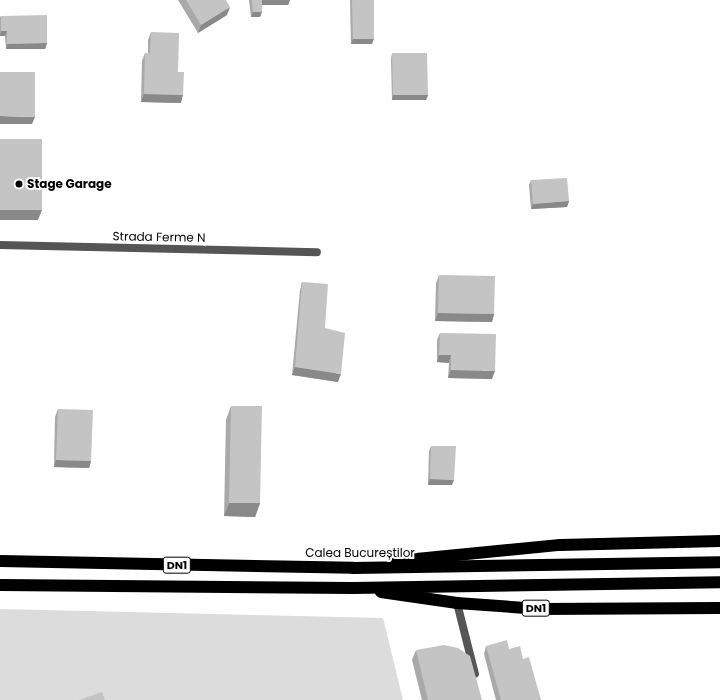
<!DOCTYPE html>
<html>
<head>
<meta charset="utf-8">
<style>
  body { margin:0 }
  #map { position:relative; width:720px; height:700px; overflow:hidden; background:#fff; font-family:Poppins,sans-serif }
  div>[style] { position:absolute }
  .green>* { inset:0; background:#dcdcdc }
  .street>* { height:8px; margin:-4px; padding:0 4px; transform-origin:4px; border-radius:4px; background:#555 }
  .highway>* { height:12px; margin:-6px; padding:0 6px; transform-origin:6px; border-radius:6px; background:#000 }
  .wall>* { inset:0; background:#a9a9a9 }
  .shaded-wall>* { inset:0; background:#898989 }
  .building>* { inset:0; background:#c4c4c4 }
  .dots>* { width:11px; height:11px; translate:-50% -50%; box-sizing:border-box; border:2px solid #fff; border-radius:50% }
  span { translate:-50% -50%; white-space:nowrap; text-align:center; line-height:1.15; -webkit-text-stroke:4px #fff; paint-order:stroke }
  .shield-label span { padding:1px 3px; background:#fff; border:1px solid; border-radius:3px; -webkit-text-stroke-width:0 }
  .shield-label { font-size:11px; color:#000; font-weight:700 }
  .poi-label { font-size:12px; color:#000; font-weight:700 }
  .left { translate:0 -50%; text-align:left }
  .street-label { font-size:12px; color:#000 }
</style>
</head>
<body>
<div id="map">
  <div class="green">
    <i style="clip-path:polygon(0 609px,383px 618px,403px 700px,0 700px)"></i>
  </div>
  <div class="street">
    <i style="left:0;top:245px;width:317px;rotate:1.3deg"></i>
    <i style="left:457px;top:603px;width:73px;rotate:75.8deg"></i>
  </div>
  <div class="highway">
    <i style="left:0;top:561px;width:353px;rotate:1.1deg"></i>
    <i style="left:353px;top:568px;width:367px;rotate:-0.9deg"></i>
    <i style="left:396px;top:561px;width:165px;rotate:-5.6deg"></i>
    <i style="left:560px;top:545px;width:160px;rotate:-1.4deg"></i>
    <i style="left:0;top:585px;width:353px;rotate:0.5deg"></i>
    <i style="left:353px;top:588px;width:367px;rotate:-0.9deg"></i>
    <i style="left:381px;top:592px;width:77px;rotate:8.2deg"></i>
    <i style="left:457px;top:603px;width:83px;rotate:4.1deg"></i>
    <i style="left:540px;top:609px;width:180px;rotate:-0.3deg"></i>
  </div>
  <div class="wall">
    <i style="clip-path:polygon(178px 0,226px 0,227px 15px,198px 33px)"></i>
    <i style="clip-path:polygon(249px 0,290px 0,288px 5px,262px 5px,260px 17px,251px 17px)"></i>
    <i style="clip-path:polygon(350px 0,374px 0,372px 44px,351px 44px)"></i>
    <i style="clip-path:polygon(1px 16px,47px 43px,45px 49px,6px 49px,5px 36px,0 36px,0 17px)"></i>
    <i style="clip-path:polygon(151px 32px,178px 72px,181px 103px,141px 102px,142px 61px,145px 53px,148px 53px,148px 40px)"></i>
    <i style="clip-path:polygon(392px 53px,428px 95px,426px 100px,392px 100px,391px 59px)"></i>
    <i style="clip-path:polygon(531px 180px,569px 201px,567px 207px,531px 209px,529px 185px)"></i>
    <i style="clip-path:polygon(439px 275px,494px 314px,492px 322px,435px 321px,436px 283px)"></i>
    <i style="clip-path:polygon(302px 282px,325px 328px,338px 382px,292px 375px,300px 290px)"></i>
    <i style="clip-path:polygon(440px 333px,492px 379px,448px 378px,449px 363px,437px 362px,437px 340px)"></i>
    <i style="clip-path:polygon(231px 406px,260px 503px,255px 517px,224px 516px,226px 420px)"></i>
    <i style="clip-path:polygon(58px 409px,91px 461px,89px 468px,54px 467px,55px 417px)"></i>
    <i style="clip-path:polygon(431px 446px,452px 485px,428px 485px,429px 451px)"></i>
    <i style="clip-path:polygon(486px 646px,509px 649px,523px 659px,541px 700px,496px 700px,484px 654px)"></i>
    <i style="clip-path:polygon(416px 650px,482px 700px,422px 700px,412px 660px)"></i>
  </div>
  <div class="shaded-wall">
    <i style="clip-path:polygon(261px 0,290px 0,288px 5px,260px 5px)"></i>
    <i style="clip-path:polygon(230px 7px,227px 15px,198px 33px,201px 25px)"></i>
    <i style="clip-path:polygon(253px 12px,262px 12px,260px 17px,251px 17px)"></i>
    <i style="clip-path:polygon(1px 31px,7px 31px,5px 36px,0 36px)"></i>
    <i style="clip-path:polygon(353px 39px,374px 39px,372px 44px,351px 44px)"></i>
    <i style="clip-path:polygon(47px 43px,45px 49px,6px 49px,7px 44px)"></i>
    <i style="clip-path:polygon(144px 94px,183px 95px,181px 103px,141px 102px)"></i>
    <i style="clip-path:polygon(393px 95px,428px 95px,426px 100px,392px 100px)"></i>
    <i style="clip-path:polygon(0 116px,35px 117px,32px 124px,0 124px)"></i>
    <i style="clip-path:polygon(569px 201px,567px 207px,531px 209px,533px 204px)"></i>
    <i style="clip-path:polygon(0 210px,42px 210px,38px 220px,0 220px)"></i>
    <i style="clip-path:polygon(438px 313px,494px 314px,492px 322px,435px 321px)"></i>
    <i style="clip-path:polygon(439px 355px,451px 355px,449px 363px,437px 362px)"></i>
    <i style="clip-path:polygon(295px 367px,341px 374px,338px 382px,292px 375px)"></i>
    <i style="clip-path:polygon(451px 370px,495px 371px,492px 379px,448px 378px)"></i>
    <i style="clip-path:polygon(56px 460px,91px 461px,89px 468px,54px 467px)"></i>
    <i style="clip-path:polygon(430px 479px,454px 480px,452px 485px,428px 485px)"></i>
    <i style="clip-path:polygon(229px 503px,260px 503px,255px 517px,224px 516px)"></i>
  </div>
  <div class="building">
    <i style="clip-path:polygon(186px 0,226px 0,230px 7px,201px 25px)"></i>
    <i style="clip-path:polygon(252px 0,262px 0,262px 12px,253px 12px)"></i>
    <i style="clip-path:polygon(352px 0,374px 0,374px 39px,353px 39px)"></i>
    <i style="clip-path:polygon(47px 15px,47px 43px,7px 44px,7px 31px,1px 31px,1px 16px)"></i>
    <i style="clip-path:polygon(151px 32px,179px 33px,178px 72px,184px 72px,183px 95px,144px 94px,145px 53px,150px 53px)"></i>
    <i style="clip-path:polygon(392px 53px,427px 53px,428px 95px,393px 95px)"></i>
    <i style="clip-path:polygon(0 72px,35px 72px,35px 117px,0 116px)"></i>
    <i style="clip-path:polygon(0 139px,42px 139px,42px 210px,0 210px)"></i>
    <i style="clip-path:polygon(567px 178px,569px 201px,533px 204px,531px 180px)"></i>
    <i style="clip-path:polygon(439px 275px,495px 276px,494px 314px,438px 313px)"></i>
    <i style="clip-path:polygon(302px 282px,328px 284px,325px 328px,345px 333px,341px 374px,295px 367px)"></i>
    <i style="clip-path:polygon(440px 333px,496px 334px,495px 371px,451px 370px,451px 355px,439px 355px)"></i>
    <i style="clip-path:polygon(231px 406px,262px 406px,260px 503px,229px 503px)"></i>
    <i style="clip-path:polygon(58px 409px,93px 410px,91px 461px,56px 460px)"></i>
    <i style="clip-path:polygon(431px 446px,456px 446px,454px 480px,430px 479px)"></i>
    <i style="clip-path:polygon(507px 640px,509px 649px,520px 646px,523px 659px,529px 657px,541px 700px,501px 700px,486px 646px)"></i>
    <i style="clip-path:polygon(444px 645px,458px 648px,470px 656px,482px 700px,428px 700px,416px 650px)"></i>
    <i style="clip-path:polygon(102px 692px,105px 700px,79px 700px)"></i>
  </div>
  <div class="dots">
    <i style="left:19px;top:184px;background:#000"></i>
  </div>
  <div class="shield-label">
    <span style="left:177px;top:565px">DN1</span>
    <span style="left:536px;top:608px">DN1</span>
  </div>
  <div class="poi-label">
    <span class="left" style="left:27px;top:184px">Stage Garage</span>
  </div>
  <div class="street-label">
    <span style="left:159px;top:237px;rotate:1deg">Strada Ferme N</span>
    <span style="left:360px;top:553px">Calea Bucureștilor</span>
  </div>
</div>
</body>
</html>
